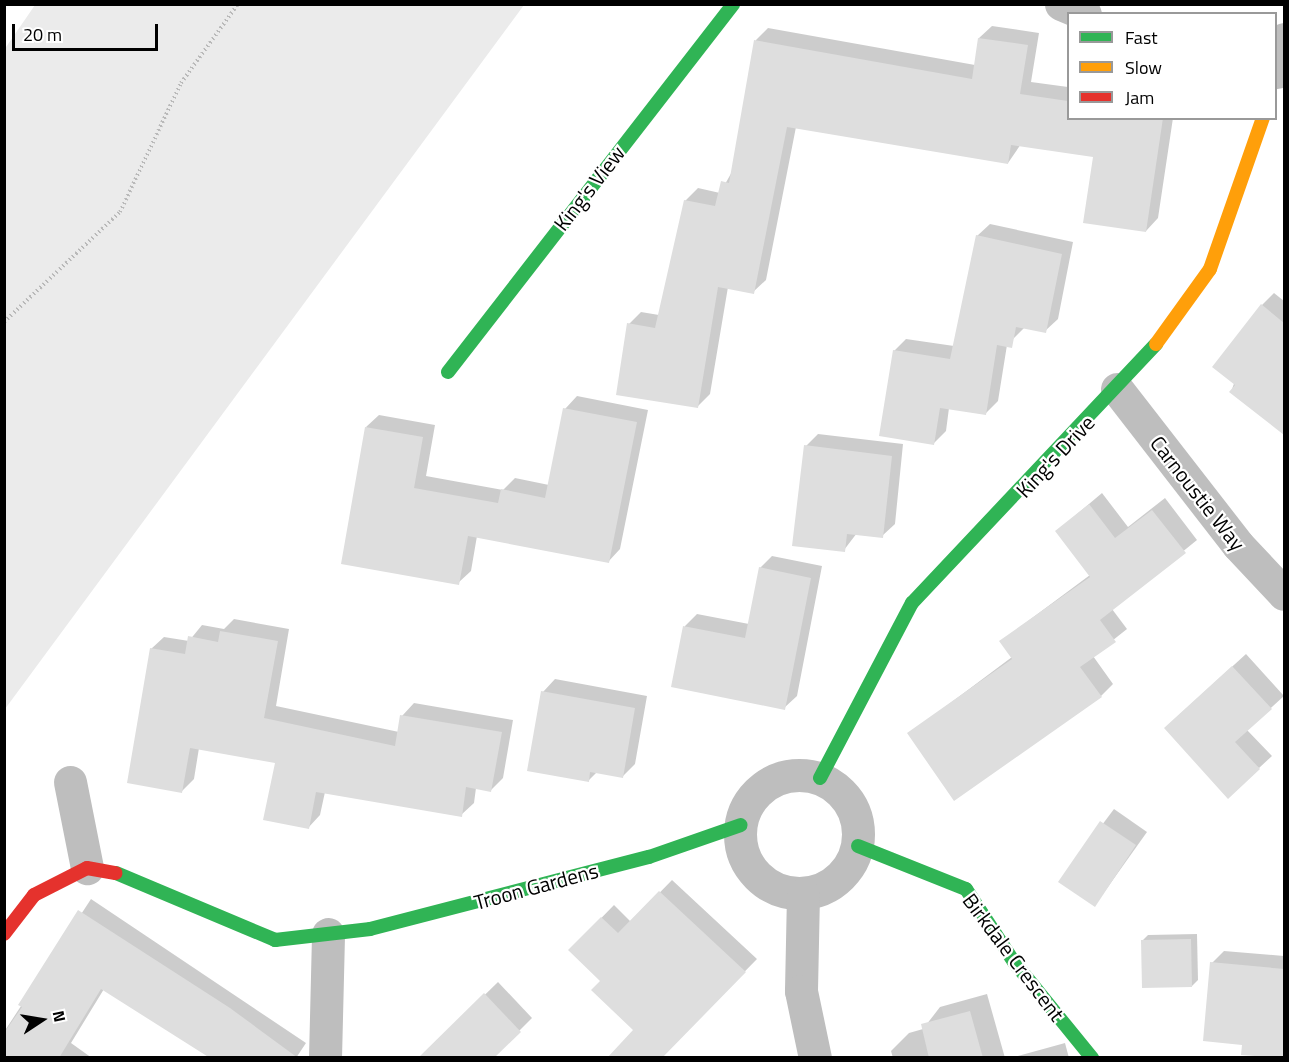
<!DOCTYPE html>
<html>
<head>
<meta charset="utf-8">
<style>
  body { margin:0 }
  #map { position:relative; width:1289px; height:1062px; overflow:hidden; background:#fff; font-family:"Titillium Web",sans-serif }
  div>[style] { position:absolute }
  .green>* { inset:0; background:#ebebeb }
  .shadow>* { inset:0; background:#0003 }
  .building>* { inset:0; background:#dedede }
  .path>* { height:4px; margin-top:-2px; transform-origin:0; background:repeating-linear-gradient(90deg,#b9b9b9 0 1.5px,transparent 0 4.5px) }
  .street>* { height:33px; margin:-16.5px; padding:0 16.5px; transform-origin:16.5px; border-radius:16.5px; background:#bebebe }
  .street>.ring { margin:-16.5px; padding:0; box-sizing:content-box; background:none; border:33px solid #bebebe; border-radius:50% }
  .fast>* { height:14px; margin:-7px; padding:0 7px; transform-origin:7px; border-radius:7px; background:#30b455 }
  .slow>* { height:14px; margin:-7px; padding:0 7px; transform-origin:7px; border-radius:7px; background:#ff9f0a }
  .jam>* { height:14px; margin:-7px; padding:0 7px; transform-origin:7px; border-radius:7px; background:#e5322d }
  span { translate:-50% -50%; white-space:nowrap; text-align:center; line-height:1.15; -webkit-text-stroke:4.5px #fff; paint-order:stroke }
  .street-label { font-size:21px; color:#000 }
  .frame { position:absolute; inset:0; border:6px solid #000; pointer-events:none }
  .legend { position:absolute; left:1067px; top:12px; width:210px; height:108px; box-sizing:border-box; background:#fff; border:2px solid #999; margin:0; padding:8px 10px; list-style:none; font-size:18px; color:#000 }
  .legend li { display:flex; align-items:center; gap:12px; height:30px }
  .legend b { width:30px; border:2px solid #999 }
  .north { position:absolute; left:12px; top:990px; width:60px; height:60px; -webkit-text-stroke:4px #fff; paint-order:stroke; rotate:78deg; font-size:16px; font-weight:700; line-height:24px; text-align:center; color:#000 }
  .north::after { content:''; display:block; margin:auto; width:21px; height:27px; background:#000; clip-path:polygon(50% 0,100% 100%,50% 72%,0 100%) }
  .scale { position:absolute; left:12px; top:24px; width:146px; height:27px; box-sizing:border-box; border:3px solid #000; border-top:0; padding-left:8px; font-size:18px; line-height:21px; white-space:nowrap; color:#000; -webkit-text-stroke:4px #fff; paint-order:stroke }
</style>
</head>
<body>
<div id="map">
  <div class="green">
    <i style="clip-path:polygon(35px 5px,524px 5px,5px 709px,4px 50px)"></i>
  </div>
  <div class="shadow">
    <i style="clip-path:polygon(992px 26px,1039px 33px,1031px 82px,1068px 87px,1068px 118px,1173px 118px,1158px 218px,1146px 231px,1094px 155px,1021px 144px,1008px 163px,796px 127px,766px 280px,753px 292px,728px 287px,710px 394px,698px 406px,629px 324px,641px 312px,659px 315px,685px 201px,698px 188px,720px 193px,733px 170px,756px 40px,768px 28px,975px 65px,979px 38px)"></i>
    <i style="clip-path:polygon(990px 224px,1073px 242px,1058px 319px,1045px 331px,1025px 327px,1007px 345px,998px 401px,985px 414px,949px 408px,946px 431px,934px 443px,894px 351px,906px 339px,954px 346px,977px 236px)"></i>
    <i style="clip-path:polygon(1274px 293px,1284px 301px,1284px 433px,1231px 392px,1262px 305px)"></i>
    <i style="clip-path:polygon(577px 396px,648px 410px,620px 549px,608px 562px,477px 536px,471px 571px,458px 583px,366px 427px,379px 415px,435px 425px,426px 476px,503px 490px,515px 478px,549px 485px,565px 409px)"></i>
    <i style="clip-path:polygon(818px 434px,903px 444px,895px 524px,882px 536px,857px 533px,844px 550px,806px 446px)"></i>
    <i style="clip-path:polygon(1102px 493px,1128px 527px,1165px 498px,1197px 540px,1112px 609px,1127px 629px,1093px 656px,1113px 684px,1101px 696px,909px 734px,1012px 657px,1001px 641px,1090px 575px,1057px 531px)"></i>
    <i style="clip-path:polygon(772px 556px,822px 566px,797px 696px,784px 708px,672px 686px,685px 626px,697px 614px,749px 624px,760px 568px)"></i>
    <i style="clip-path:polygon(234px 619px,289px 629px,276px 706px,399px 732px,402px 716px,414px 703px,513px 720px,503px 778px,491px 790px,476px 788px,474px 803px,461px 815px,325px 792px,320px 815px,308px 828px,277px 762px,199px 748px,194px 779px,182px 791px,151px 649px,164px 637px,189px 641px,202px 625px,224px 629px)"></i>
    <i style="clip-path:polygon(1246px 654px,1284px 696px,1247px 730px,1272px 756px,1259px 768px,1178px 716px)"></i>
    <i style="clip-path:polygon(555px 679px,647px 696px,635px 764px,622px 777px,597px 772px,588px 781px,543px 692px)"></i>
    <i style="clip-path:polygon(1114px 809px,1147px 832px,1095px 905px,1060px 881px)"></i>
    <i style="clip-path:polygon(672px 880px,757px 959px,660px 1058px,602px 981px,570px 950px,614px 905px,631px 922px)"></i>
    <i style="clip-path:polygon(91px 899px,306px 1043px,296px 1058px,104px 989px,71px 1043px,92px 1058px,4px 1058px,4px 1032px)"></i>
    <i style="clip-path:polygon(1197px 934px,1198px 980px,1192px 986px,1142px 941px,1148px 935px)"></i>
    <i style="clip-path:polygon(1224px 951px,1284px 956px,1284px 1058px,1212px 963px)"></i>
    <i style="clip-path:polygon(498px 982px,532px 1018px,492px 1058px,420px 1058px)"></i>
    <i style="clip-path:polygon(987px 994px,1005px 1058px,893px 1058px,891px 1051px,909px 1033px,923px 1029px,940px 1007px)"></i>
    <i style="clip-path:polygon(1065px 1043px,1069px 1058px,1011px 1058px)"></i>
  </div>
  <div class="building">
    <i style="clip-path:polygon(978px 38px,1028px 45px,1020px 94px,1068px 101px,1068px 118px,1163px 118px,1146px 232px,1083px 223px,1093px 157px,1011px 145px,1008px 164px,787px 127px,754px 294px,718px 287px,698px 408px,616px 395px,627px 323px,655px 328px,684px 200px,715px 206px,721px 181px,729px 183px,754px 40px,972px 79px)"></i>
    <i style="clip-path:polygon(976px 235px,1062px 254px,1046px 333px,1016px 327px,1012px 348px,997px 345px,986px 415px,940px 408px,934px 445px,879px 436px,893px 350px,950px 359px)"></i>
    <i style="clip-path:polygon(1261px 304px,1284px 323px,1284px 435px,1229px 392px,1235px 385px,1212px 367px)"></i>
    <i style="clip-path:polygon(563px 408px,637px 422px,609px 563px,468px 536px,459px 585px,341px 564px,365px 427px,423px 437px,414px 488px,498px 503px,501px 489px,545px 498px)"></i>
    <i style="clip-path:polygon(804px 445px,892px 456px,883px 538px,847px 534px,845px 552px,792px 546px)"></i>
    <i style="clip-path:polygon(1089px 504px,1115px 538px,1152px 510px,1186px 553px,1100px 620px,1116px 642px,1080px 667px,1102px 697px,954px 801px,907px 733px,1012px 659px,999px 641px,1090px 577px,1055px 531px)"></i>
    <i style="clip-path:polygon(759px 567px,811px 578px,785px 710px,671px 687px,683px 626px,745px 638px)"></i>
    <i style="clip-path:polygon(220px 631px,278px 641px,264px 718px,395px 746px,400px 715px,502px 732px,491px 792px,466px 787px,462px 817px,316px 792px,309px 829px,263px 820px,275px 763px,190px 748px,182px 793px,127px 783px,150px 648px,185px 654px,188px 636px,218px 642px)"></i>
    <i style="clip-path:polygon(1232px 666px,1272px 709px,1235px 742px,1260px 769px,1228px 799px,1164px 728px)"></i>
    <i style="clip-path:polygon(541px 691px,635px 708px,623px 778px,590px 772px,589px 782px,527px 771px)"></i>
    <i style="clip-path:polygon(1100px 821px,1136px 845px,1095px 907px,1058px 882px)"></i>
    <i style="clip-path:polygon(659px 891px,746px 972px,662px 1058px,607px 1058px,633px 1030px,591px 990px,600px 981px,568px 950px,601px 917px,618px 933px)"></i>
    <i style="clip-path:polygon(78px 910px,230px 1008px,298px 1058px,210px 1058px,101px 989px,59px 1058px,4px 1058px,4px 1033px,22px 1007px,18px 1005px)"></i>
    <i style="clip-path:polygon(1191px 939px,1192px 987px,1142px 988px,1141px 940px)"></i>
    <i style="clip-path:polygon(1210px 962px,1284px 969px,1284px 1058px,1241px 1055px,1242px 1045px,1203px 1041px)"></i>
    <i style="clip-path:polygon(484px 993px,521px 1032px,494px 1058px,418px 1058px)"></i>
    <i style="clip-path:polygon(970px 1011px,983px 1058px,929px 1058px,921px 1024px)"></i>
  </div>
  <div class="path">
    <i style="left:4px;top:322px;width:160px;rotate:-43.5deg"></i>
    <i style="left:120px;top:212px;width:143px;rotate:-64.7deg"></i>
    <i style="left:181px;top:83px;width:97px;rotate:-54.2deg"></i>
  </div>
  <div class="street">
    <i style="left:1061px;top:4px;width:26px;rotate:23deg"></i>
    <i style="left:1276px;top:72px;width:34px;rotate:-76deg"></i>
    <i style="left:1117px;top:389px;width:197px;rotate:52.2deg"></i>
    <i style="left:1238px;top:545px;width:67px;rotate:46.8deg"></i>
    <i class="ring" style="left:740px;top:775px;width:85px;height:85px"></i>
    <i style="left:70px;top:782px;width:88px;rotate:78.8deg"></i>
    <i style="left:803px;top:894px;width:97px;rotate:91.2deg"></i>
    <i style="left:801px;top:991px;width:68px;rotate:78.2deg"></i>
    <i style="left:325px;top:1058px;width:124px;rotate:-88.6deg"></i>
  </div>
  <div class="fast">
    <i style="left:448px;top:372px;width:465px;rotate:-52.2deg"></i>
    <i style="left:820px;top:778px;width:198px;rotate:-62.3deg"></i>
    <i style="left:912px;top:603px;width:356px;rotate:-46.7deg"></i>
    <i style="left:858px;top:846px;width:116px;rotate:21.7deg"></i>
    <i style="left:966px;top:889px;width:87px;rotate:56.7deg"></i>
    <i style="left:1014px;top:962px;width:124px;rotate:50.9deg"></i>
    <i style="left:116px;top:873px;width:173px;rotate:22.8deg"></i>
    <i style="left:275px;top:940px;width:96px;rotate:-6.6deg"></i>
    <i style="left:370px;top:929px;width:288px;rotate:-14.5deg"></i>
    <i style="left:649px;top:857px;width:97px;rotate:-19.2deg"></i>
  </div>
  <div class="slow">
    <i style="left:1156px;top:344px;width:92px;rotate:-54.2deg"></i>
    <i style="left:1210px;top:269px;width:160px;rotate:-70.7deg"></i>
  </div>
  <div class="jam">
    <i style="left:4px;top:934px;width:49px;rotate:-52.4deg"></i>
    <i style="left:34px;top:895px;width:59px;rotate:-27deg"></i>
    <i style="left:87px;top:868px;width:29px;rotate:10deg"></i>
  </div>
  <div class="street-label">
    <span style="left:589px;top:188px;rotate:-52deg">King's View</span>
    <span style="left:1055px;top:456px;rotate:-47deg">King's Drive</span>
    <span style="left:1198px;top:493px;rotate:52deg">Carnoustie Way</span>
    <span style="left:536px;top:886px;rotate:-15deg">Troon Gardens</span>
    <span style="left:1014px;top:957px;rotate:53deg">Birkdale Crescent</span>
  </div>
  <div class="frame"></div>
  <ul class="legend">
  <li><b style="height:8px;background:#30b455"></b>Fast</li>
  <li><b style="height:8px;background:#ff9f0a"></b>Slow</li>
  <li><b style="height:8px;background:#e5322d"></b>Jam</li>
  </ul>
  <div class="north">N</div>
  <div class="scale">20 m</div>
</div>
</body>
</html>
